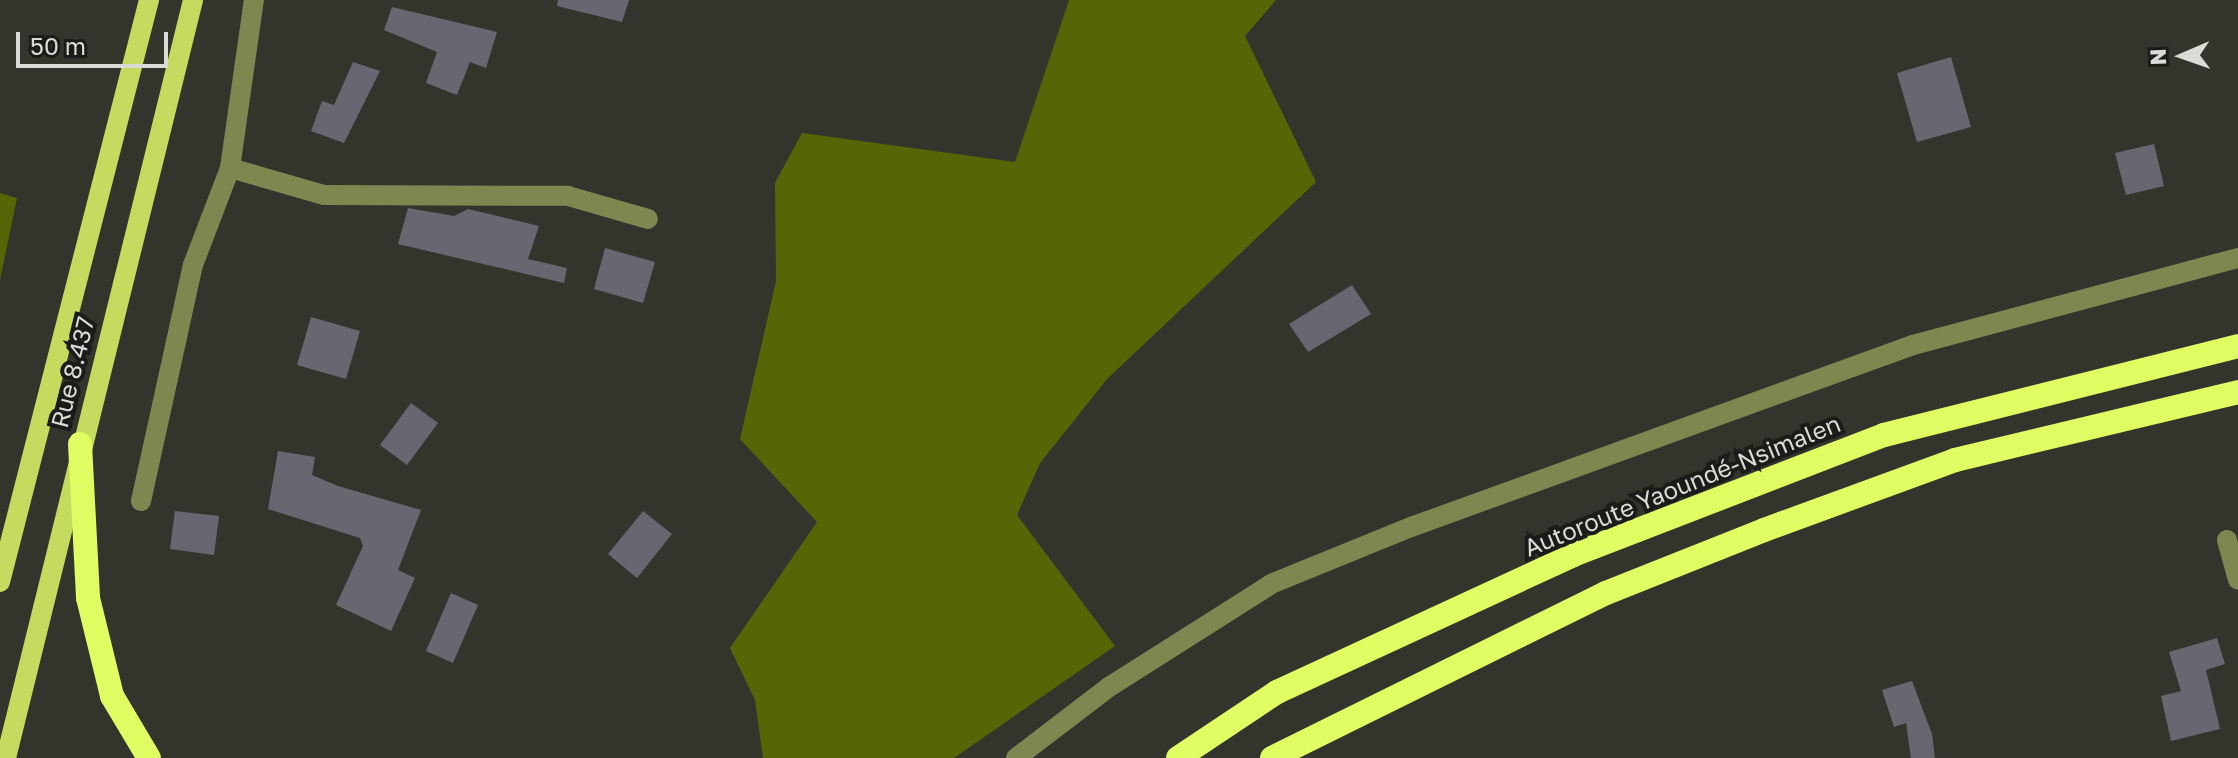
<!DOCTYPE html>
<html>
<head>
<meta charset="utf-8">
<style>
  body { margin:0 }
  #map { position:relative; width:2238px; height:758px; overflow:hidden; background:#33352d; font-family:"Golos Text",sans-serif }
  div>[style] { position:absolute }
  .green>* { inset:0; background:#586507 }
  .building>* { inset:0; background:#666770 }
  .minor>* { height:20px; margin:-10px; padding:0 10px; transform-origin:10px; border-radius:10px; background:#7c8850 }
  .major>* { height:20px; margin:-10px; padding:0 10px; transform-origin:10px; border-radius:10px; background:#c4db60 }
  .highway>* { height:24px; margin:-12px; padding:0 12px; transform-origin:12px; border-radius:12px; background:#e0fc63 }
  span { translate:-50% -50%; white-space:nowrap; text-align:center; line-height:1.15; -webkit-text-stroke:8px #1b1c19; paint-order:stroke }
  .street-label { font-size:24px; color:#dadbd6 }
  .north { position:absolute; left:2142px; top:16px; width:80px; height:80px; -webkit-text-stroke:6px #1b1c19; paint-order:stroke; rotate:268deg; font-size:22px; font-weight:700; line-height:32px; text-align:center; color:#dadbd6 }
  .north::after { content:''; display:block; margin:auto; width:28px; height:36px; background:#dadbd6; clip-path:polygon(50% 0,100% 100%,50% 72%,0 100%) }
  .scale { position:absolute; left:16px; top:32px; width:152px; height:36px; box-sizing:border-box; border:4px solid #dadbd6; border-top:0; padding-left:10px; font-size:24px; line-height:28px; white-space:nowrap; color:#dadbd6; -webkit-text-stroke:6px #1b1c19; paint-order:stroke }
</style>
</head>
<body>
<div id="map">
  <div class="green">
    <i style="clip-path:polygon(1069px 0,1276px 0,1245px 36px,1316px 182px,1107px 379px,1040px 463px,1017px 515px,1115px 646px,954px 758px,763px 758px,755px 700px,730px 648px,817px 522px,740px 439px,776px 281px,775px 183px,802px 133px,1015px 162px)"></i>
    <i style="clip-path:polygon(0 193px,17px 198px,0 280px)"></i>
  </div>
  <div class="building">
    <i style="clip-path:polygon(558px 0,629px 0,622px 22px,557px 6px)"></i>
    <i style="clip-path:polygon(392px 7px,497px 32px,486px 68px,470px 62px,457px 95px,426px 83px,437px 52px,384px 30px)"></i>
    <i style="clip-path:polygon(1951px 57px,1971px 127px,1917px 142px,1897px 73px)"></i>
    <i style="clip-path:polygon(353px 62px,380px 71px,344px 143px,311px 131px,322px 101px,334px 105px)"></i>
    <i style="clip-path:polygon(2154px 144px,2164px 186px,2126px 195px,2115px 153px)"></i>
    <i style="clip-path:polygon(408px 208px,454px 216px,468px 209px,539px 226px,528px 259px,567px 268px,564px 283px,398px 244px)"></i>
    <i style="clip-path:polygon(605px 248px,655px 262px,643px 303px,594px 289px)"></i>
    <i style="clip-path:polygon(1352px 285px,1371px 314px,1308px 352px,1289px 324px)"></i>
    <i style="clip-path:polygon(311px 317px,360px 331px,346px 379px,297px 365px)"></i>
    <i style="clip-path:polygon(411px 403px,438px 423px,407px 465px,380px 445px)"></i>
    <i style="clip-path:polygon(278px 451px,315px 457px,312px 475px,338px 486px,421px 510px,398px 570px,415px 578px,391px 631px,336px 605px,363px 546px,360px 538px,268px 509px)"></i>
    <i style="clip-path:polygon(175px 511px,219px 516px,214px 555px,170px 549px)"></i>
    <i style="clip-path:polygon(643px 511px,672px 534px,637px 578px,608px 554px)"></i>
    <i style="clip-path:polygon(451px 593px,478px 605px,453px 663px,426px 651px)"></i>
    <i style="clip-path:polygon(2217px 638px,2225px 664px,2206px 670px,2220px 729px,2171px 741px,2161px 696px,2181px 691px,2169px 652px)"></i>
    <i style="clip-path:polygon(1912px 681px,1932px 734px,1935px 758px,1911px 758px,1906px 723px,1894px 727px,1882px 690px)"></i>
  </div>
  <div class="minor">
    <i style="left:230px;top:168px;width:98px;rotate:16deg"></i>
    <i style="left:324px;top:195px;width:244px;rotate:0.2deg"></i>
    <i style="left:568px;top:196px;width:83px;rotate:16deg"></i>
    <i style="left:141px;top:501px;width:242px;rotate:-77.6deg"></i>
    <i style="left:193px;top:265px;width:104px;rotate:-69.1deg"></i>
    <i style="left:230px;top:168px;width:170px;rotate:-81.9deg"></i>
    <i style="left:2227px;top:540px;width:41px;rotate:74.6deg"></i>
    <i style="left:1016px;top:758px;width:117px;rotate:-37.4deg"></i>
    <i style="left:1109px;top:687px;width:192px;rotate:-32.4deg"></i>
    <i style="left:1271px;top:584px;width:151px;rotate:-22.2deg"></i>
    <i style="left:1411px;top:527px;width:534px;rotate:-19.93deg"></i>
    <i style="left:1913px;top:345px;width:336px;rotate:-15deg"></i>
  </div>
  <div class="major">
    <i style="left:0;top:582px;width:601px;rotate:-75.64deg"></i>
    <i style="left:6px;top:758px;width:781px;rotate:-76.14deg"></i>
  </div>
  <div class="highway">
    <i style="left:80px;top:444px;width:154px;rotate:87deg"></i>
    <i style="left:88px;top:598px;width:101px;rotate:76.2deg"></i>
    <i style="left:112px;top:696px;width:72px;rotate:59.2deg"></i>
    <i style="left:1178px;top:758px;width:119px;rotate:-33.7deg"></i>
    <i style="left:1277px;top:692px;width:326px;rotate:-24.8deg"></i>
    <i style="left:1573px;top:555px;width:333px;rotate:-21.1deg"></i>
    <i style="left:1884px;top:435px;width:365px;rotate:-14.1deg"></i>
    <i style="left:1272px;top:758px;width:373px;rotate:-26.3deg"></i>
    <i style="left:1606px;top:593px;width:170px;rotate:-21.7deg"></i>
    <i style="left:1764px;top:530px;width:203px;rotate:-20.1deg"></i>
    <i style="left:1955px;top:460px;width:291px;rotate:-13.5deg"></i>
  </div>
  <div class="street-label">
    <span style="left:72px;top:372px;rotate:-76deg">Rue 8.437</span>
    <span style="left:1682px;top:485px;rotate:-22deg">Autoroute Yaoundé-Nsimalen</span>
  </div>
  <div class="north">N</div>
  <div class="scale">50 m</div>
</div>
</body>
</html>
